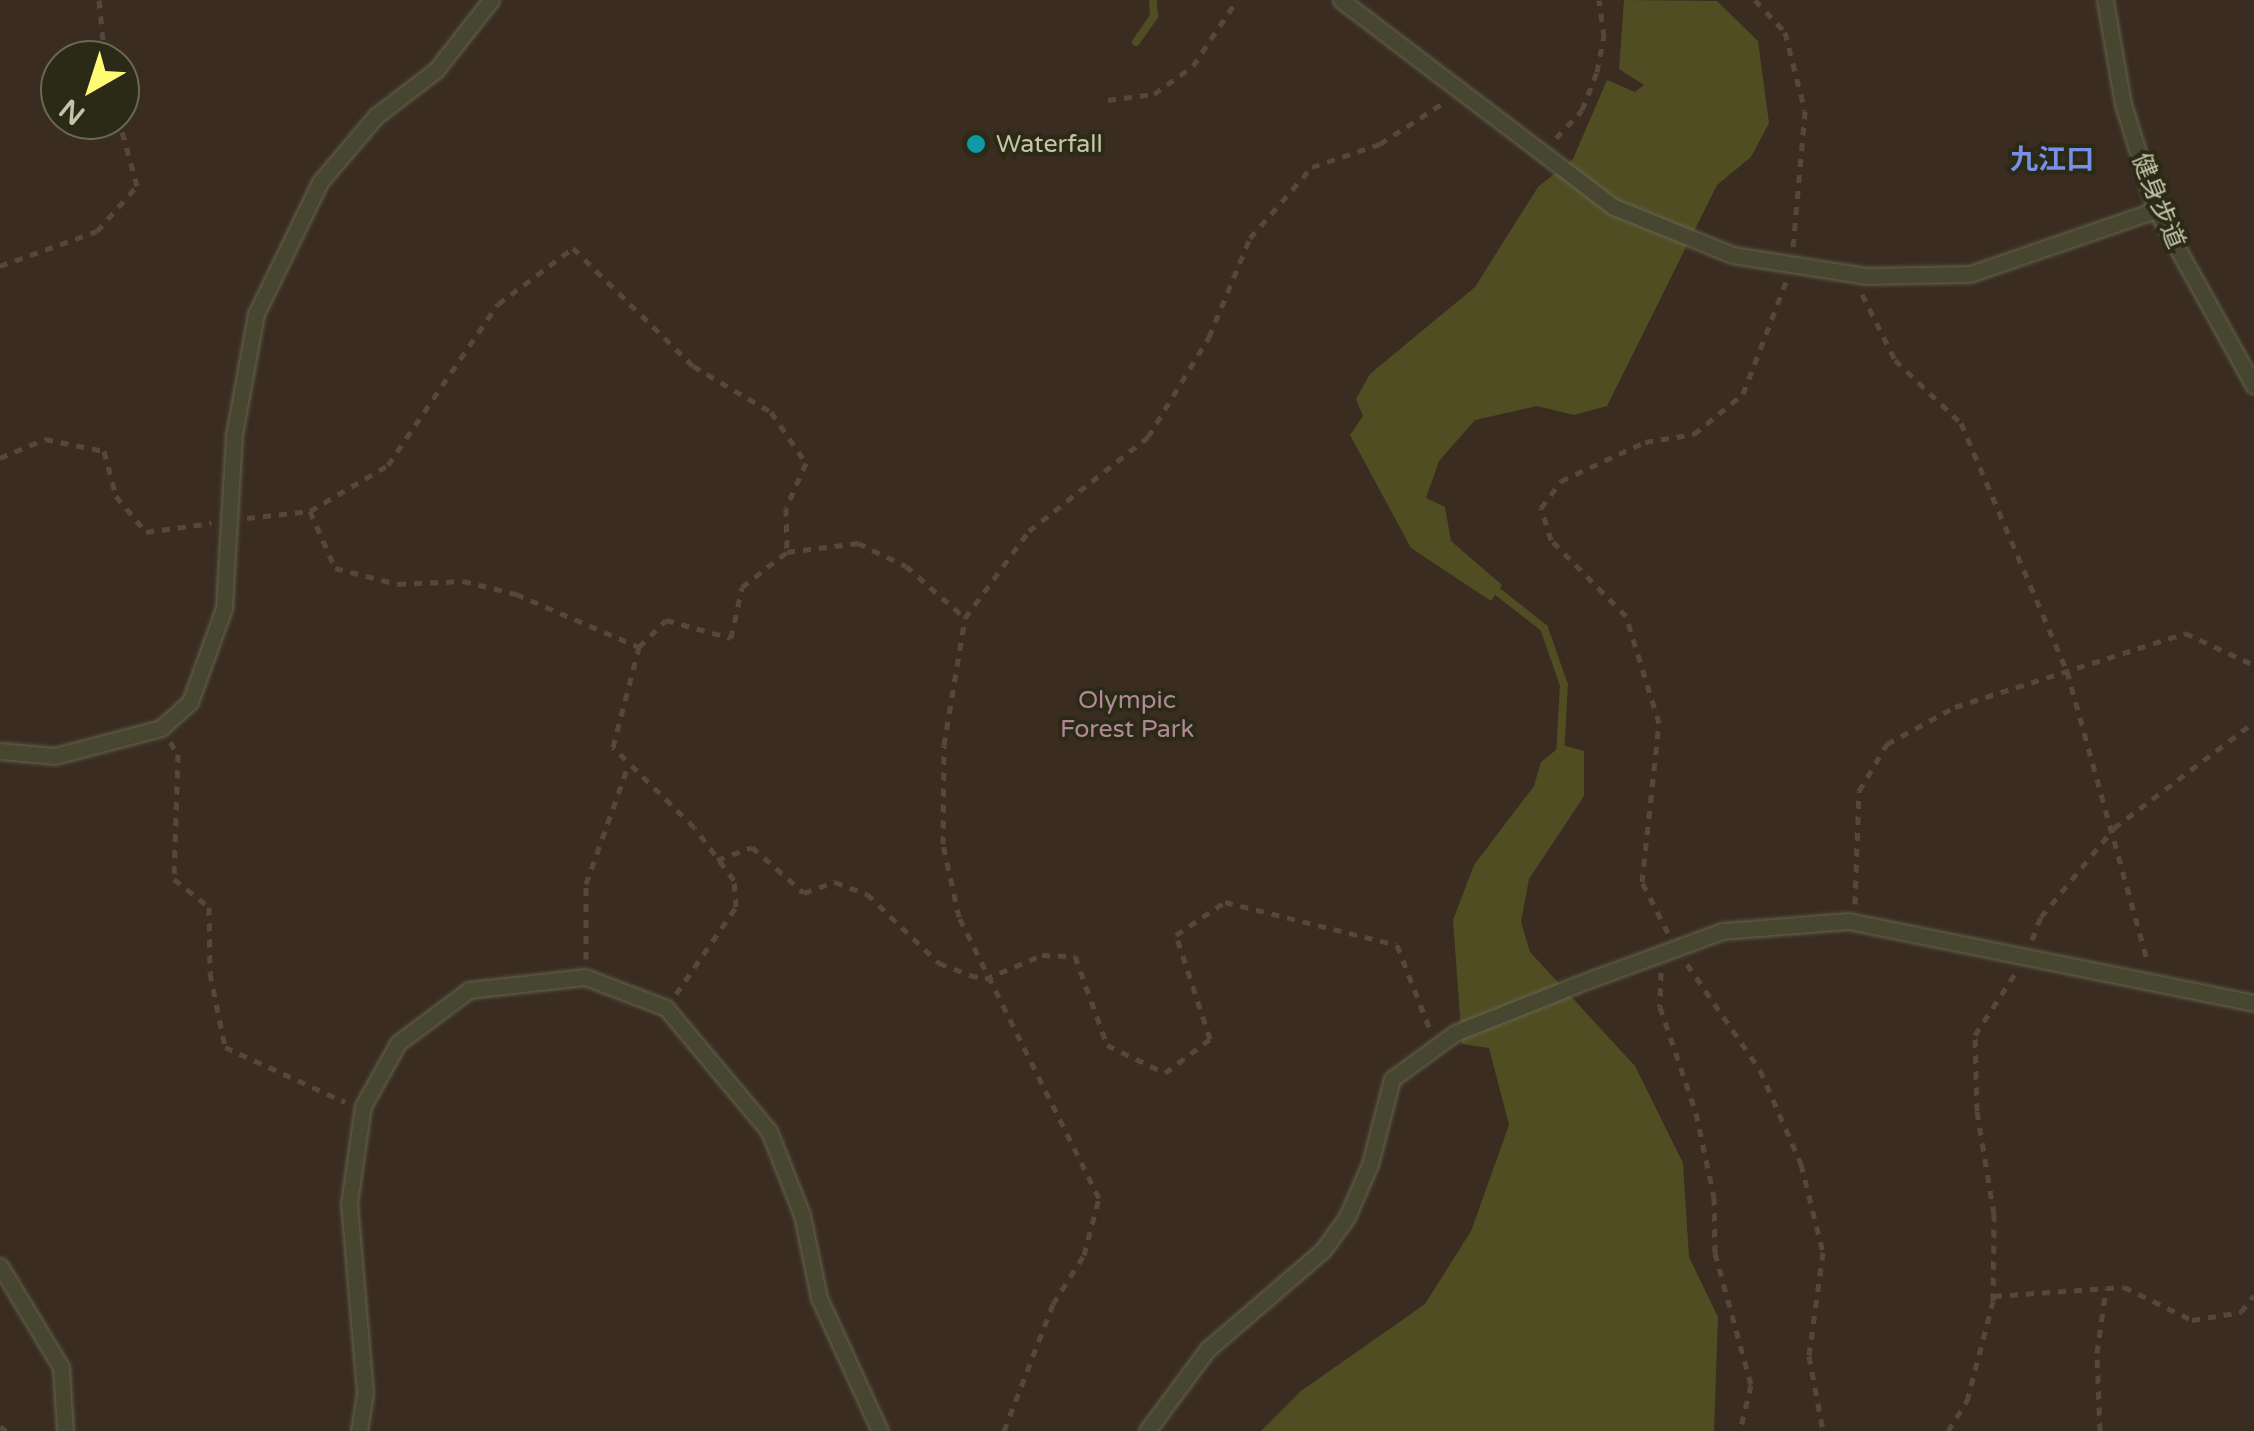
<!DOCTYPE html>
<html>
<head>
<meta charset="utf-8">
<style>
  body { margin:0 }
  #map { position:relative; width:2254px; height:1431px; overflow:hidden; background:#37351d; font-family:"Varela Round","Noto Sans SC",sans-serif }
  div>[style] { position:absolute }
  .green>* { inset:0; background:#3a2c21 }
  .water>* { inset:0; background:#504d23 }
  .stream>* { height:8px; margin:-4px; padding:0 4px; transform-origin:4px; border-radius:4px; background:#504d23 }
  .path>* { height:5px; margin-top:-2.5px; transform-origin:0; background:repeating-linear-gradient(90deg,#56473c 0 8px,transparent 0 16px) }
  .roads { filter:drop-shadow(0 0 2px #66644d) drop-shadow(0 0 2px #66644d) }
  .pedestrian>* { height:15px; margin:-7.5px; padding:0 7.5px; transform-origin:7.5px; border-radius:7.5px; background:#474630 }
  .dots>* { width:28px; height:28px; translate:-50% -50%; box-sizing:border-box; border:5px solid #2b2a16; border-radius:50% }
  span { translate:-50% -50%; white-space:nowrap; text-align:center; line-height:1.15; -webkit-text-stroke:8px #2b2a16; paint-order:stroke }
  .poi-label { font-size:25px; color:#c5c4a9 }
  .left { translate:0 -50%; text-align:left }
  .street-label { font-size:25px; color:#c5c4a9 }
  .park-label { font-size:25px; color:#b18898 }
  .neighbourhood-label { font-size:28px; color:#7a8fe6; font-weight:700 }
  .north { position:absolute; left:40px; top:40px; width:100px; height:100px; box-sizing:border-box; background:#2b2a16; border:2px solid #696851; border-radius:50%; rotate:219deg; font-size:28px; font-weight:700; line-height:40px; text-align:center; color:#c5c4a9 }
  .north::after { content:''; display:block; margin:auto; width:35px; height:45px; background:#fffb75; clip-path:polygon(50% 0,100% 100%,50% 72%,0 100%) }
</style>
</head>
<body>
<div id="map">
  <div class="green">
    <i style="clip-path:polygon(evenodd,0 0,2254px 0,2254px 1431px,0 1431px,0 0,60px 60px,120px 60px,120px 120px,60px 120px,60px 60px)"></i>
  </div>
  <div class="water">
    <i style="clip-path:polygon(1624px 0,1717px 1px,1758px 41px,1769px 123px,1751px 157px,1717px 185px,1607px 406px,1574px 415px,1537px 406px,1475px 420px,1439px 461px,1426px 498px,1445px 507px,1451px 541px,1502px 585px,1491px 601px,1411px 548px,1350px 435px,1363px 416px,1356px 399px,1370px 374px,1475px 287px,1538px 187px,1573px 159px,1607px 80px,1635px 92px,1644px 85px,1619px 69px)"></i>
    <i style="clip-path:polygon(1562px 745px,1584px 751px,1584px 796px,1529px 879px,1521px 922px,1530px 952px,1635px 1066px,1683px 1163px,1689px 1257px,1718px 1317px,1714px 1431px,1261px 1431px,1301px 1391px,1425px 1304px,1471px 1231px,1509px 1125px,1489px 1048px,1462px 1044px,1453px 920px,1474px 865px,1534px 786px,1541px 762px)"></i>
  </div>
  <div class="stream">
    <i style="left:1136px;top:42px;width:32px;rotate:-55deg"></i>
    <i style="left:1154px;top:16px;width:16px;rotate:-94deg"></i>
    <i style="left:1493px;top:588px;width:65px;rotate:38.1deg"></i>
    <i style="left:1544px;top:628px;width:60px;rotate:70.7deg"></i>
    <i style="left:1564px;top:685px;width:70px;rotate:93.3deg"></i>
  </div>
  <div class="path">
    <i style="left:99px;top:0;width:60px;rotate:84.3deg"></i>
    <i style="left:1755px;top:0;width:44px;rotate:46.8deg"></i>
    <i style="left:1785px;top:32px;width:81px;rotate:75.8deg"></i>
    <i style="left:1805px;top:111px;width:137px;rotate:95deg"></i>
    <i style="left:1108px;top:100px;width:46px;rotate:-7.4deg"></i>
    <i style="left:1154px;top:94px;width:48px;rotate:-35.7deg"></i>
    <i style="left:1193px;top:66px;width:79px;rotate:-56.3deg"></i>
    <i style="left:1556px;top:138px;width:38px;rotate:-47deg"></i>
    <i style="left:1582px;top:110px;width:41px;rotate:-68.5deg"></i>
    <i style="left:1597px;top:72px;width:36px;rotate:-79deg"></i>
    <i style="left:1604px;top:37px;width:37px;rotate:-98deg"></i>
    <i style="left:0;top:266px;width:103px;rotate:-19.8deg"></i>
    <i style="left:97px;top:231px;width:60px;rotate:-48.4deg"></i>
    <i style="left:137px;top:186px;width:68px;rotate:-105.3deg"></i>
    <i style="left:1862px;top:294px;width:74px;rotate:63.4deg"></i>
    <i style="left:1895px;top:360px;width:91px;rotate:43.7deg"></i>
    <i style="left:1961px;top:423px;width:270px;rotate:66.9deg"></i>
    <i style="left:2067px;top:671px;width:300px;rotate:74.5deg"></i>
    <i style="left:0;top:458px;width:49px;rotate:-22.9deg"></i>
    <i style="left:45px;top:439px;width:60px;rotate:11.5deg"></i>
    <i style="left:104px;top:451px;width:47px;rotate:75.1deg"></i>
    <i style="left:116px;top:496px;width:47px;rotate:50.2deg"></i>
    <i style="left:146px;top:532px;width:66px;rotate:-7.9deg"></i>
    <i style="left:310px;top:511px;width:62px;rotate:66.3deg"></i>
    <i style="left:335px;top:568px;width:65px;rotate:14.3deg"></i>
    <i style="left:398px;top:584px;width:65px;rotate:-2.6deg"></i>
    <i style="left:463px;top:581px;width:55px;rotate:13.8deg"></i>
    <i style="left:516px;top:594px;width:134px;rotate:23.3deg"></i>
    <i style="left:247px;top:518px;width:63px;rotate:-6.3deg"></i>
    <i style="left:310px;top:511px;width:91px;rotate:-30.5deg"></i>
    <i style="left:388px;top:465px;width:195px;rotate:-55.7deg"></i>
    <i style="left:498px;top:304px;width:94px;rotate:-36.7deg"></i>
    <i style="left:573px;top:248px;width:168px;rotate:44.5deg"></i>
    <i style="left:693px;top:366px;width:91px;rotate:30.5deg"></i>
    <i style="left:771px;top:412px;width:62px;rotate:55.5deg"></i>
    <i style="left:806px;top:463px;width:49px;rotate:114deg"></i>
    <i style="left:786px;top:508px;width:44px;rotate:88.7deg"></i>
    <i style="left:170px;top:742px;width:14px;rotate:56deg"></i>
    <i style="left:178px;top:754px;width:125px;rotate:91.8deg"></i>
    <i style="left:174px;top:879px;width:45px;rotate:38.7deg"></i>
    <i style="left:209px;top:907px;width:66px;rotate:89.1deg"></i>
    <i style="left:210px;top:973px;width:76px;rotate:78.5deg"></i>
    <i style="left:225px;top:1047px;width:132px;rotate:24.6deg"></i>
    <i style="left:717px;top:860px;width:37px;rotate:-20deg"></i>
    <i style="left:752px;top:847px;width:69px;rotate:41.5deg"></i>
    <i style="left:804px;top:893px;width:33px;rotate:-20deg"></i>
    <i style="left:835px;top:882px;width:34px;rotate:21deg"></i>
    <i style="left:867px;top:894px;width:100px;rotate:43.8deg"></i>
    <i style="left:939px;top:963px;width:33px;rotate:21deg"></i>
    <i style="left:970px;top:975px;width:16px;rotate:15deg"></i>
    <i style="left:985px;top:979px;width:62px;rotate:-22.8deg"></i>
    <i style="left:1042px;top:955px;width:33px;rotate:2deg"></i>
    <i style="left:1075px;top:956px;width:95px;rotate:70.2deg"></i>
    <i style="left:1107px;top:1045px;width:64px;rotate:25.8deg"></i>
    <i style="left:1165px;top:1073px;width:56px;rotate:-37.1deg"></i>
    <i style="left:1210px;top:1039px;width:109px;rotate:-108.1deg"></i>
    <i style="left:1176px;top:935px;width:59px;rotate:-34deg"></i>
    <i style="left:1225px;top:902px;width:177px;rotate:14deg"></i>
    <i style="left:1397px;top:945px;width:88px;rotate:68.7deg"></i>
    <i style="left:1855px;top:904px;width:113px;rotate:-88deg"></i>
    <i style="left:1859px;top:791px;width:55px;rotate:-59.2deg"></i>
    <i style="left:1887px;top:744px;width:77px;rotate:-28.6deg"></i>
    <i style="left:1955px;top:707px;width:242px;rotate:-17.8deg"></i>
    <i style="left:2185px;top:633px;width:76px;rotate:24.9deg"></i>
    <i style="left:1668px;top:933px;width:57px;rotate:-117deg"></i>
    <i style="left:1642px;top:882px;width:160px;rotate:-83.9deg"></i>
    <i style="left:1659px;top:723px;width:112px;rotate:-107.1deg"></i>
    <i style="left:1626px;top:616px;width:107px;rotate:-134.6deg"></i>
    <i style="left:1551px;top:540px;width:34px;rotate:-107deg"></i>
    <i style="left:1541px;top:508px;width:34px;rotate:-53deg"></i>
    <i style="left:1561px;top:481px;width:93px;rotate:-24.9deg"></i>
    <i style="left:1645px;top:442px;width:50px;rotate:-9.3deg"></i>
    <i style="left:1694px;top:434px;width:63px;rotate:-39.2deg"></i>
    <i style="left:1743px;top:394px;width:120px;rotate:-69deg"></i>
    <i style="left:2032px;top:940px;width:25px;rotate:-69deg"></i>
    <i style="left:2041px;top:917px;width:115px;rotate:-50.6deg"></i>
    <i style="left:2114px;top:828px;width:176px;rotate:-37.1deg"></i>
    <i style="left:586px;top:959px;width:75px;rotate:-90deg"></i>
    <i style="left:586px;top:884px;width:125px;rotate:-70.4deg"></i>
    <i style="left:1687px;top:964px;width:129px;rotate:55.4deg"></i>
    <i style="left:1760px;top:1070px;width:103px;rotate:66.4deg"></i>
    <i style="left:1801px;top:1164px;width:91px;rotate:76deg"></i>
    <i style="left:1823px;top:1252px;width:105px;rotate:97.7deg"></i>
    <i style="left:1809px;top:1356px;width:76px;rotate:79.4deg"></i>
    <i style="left:1661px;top:972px;width:35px;rotate:92deg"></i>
    <i style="left:1660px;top:1007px;width:112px;rotate:71.2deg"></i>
    <i style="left:1696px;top:1113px;width:86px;rotate:77.9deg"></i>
    <i style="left:1714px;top:1197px;width:56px;rotate:89deg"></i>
    <i style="left:1715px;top:1253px;width:137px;rotate:74.7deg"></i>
    <i style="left:1751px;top:1385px;width:47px;rotate:103.4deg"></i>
    <i style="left:676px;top:994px;width:106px;rotate:-55.4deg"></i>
    <i style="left:736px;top:907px;width:27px;rotate:-94deg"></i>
    <i style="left:734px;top:880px;width:66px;rotate:-127deg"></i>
    <i style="left:694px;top:827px;width:114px;rotate:-135.4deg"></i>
    <i style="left:613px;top:747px;width:103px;rotate:-75.4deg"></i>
    <i style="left:639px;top:647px;width:38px;rotate:-45deg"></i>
    <i style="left:666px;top:620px;width:67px;rotate:15.5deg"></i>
    <i style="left:731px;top:638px;width:52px;rotate:-77.8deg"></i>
    <i style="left:742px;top:587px;width:57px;rotate:-37.9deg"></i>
    <i style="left:787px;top:552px;width:72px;rotate:-7.2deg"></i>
    <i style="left:858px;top:543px;width:53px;rotate:25.6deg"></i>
    <i style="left:906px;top:566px;width:79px;rotate:41.4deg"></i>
    <i style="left:1994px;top:1296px;width:130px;rotate:-4deg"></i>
    <i style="left:2124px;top:1287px;width:76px;rotate:25.9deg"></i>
    <i style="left:2192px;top:1320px;width:50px;rotate:-9.3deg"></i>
    <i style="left:2241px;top:1312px;width:21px;rotate:-53deg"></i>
    <i style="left:0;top:1426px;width:8px;rotate:40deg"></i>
    <i style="left:1004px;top:1431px;width:136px;rotate:-68.9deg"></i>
    <i style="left:1053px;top:1304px;width:58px;rotate:-57.7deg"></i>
    <i style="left:1084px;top:1255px;width:59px;rotate:-75.3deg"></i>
    <i style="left:1099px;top:1198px;width:314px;rotate:-116.5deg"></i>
    <i style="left:959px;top:917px;width:75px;rotate:-102.4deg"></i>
    <i style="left:943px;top:844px;width:99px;rotate:-89.4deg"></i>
    <i style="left:944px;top:745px;width:129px;rotate:-80.6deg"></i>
    <i style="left:965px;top:618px;width:108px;rotate:-53.7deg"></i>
    <i style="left:1029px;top:531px;width:152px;rotate:-38.3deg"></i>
    <i style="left:1148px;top:437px;width:117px;rotate:-58.6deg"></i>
    <i style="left:1209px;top:337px;width:107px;rotate:-67.5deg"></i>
    <i style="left:1250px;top:238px;width:94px;rotate:-48.9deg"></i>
    <i style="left:1312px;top:167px;width:72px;rotate:-18.7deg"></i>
    <i style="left:1380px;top:144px;width:75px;rotate:-33.1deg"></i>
    <i style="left:1948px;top:1431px;width:36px;rotate:-58deg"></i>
    <i style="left:1967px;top:1401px;width:103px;rotate:-75.4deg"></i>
    <i style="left:1993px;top:1301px;width:87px;rotate:-89.3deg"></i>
    <i style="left:1994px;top:1214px;width:104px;rotate:-99.4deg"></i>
    <i style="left:1977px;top:1111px;width:76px;rotate:-91.5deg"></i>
    <i style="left:1975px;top:1035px;width:75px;rotate:-56.9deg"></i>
    <i style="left:2100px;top:1431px;width:78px;rotate:-92.2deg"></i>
    <i style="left:2097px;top:1353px;width:65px;rotate:-82deg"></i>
  </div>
  <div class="roads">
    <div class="pedestrian">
      <i style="left:1341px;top:0;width:343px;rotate:37.2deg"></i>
      <i style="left:1614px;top:207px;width:128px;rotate:22deg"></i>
      <i style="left:1733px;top:255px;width:134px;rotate:9deg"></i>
      <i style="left:1865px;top:276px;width:105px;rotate:-1.1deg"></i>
      <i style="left:1970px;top:274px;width:197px;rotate:-19deg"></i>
      <i style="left:2105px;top:0;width:106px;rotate:80.2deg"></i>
      <i style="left:2123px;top:104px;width:111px;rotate:72.7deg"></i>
      <i style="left:2156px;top:210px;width:201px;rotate:60.9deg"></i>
      <i style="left:0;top:751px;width:55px;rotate:5.2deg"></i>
      <i style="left:55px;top:756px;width:110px;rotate:-14.8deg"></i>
      <i style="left:161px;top:728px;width:39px;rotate:-42deg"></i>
      <i style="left:190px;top:702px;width:100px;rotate:-70.1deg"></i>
      <i style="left:224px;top:608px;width:173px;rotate:-86.7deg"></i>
      <i style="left:234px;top:435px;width:123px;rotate:-79.7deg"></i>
      <i style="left:256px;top:314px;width:147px;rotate:-64.1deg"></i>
      <i style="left:320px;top:182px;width:87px;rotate:-49.7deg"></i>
      <i style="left:376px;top:116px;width:76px;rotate:-37.5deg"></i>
      <i style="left:436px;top:70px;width:89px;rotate:-51.8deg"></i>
      <i style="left:0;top:1266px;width:118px;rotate:58.9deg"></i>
      <i style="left:61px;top:1367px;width:64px;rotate:86.4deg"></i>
      <i style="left:359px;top:1431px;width:38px;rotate:-81deg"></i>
      <i style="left:365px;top:1393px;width:190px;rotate:-94.8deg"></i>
      <i style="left:349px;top:1204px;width:99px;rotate:-81.9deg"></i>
      <i style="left:363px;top:1106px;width:72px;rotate:-60.9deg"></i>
      <i style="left:398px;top:1043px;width:89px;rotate:-36.7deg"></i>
      <i style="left:469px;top:990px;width:117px;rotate:-6.4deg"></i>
      <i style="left:585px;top:977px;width:87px;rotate:20.9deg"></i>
      <i style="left:666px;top:1008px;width:160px;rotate:50.1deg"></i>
      <i style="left:769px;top:1131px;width:90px;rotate:68.6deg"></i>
      <i style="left:802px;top:1215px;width:85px;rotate:78.4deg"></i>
      <i style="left:819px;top:1298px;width:146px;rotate:65.4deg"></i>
      <i style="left:1147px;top:1431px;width:102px;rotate:-53.4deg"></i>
      <i style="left:1208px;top:1349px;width:152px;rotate:-40.7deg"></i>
      <i style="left:1323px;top:1250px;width:41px;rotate:-54deg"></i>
      <i style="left:1347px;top:1217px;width:58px;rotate:-66.5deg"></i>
      <i style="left:1370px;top:1164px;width:88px;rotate:-75.5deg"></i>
      <i style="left:1392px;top:1079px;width:78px;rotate:-36.1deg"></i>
      <i style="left:1455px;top:1033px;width:132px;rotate:-21.7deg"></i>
      <i style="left:1578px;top:984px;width:154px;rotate:-20.1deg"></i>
      <i style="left:1723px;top:931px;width:125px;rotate:-4.6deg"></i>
      <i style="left:1848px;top:921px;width:414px;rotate:11.4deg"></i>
    </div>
  </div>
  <div class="dots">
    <i style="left:976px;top:144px;background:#0f9aa8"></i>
  </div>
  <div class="poi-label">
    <span class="left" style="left:996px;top:144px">Waterfall</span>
  </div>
  <div class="street-label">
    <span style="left:2158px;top:201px;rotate:68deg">健身步道</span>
  </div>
  <div class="park-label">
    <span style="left:1127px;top:715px">Olympic<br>Forest Park</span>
  </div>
  <div class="neighbourhood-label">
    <span style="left:2052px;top:160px">九江口</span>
  </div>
  <div class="north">N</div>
</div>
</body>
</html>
